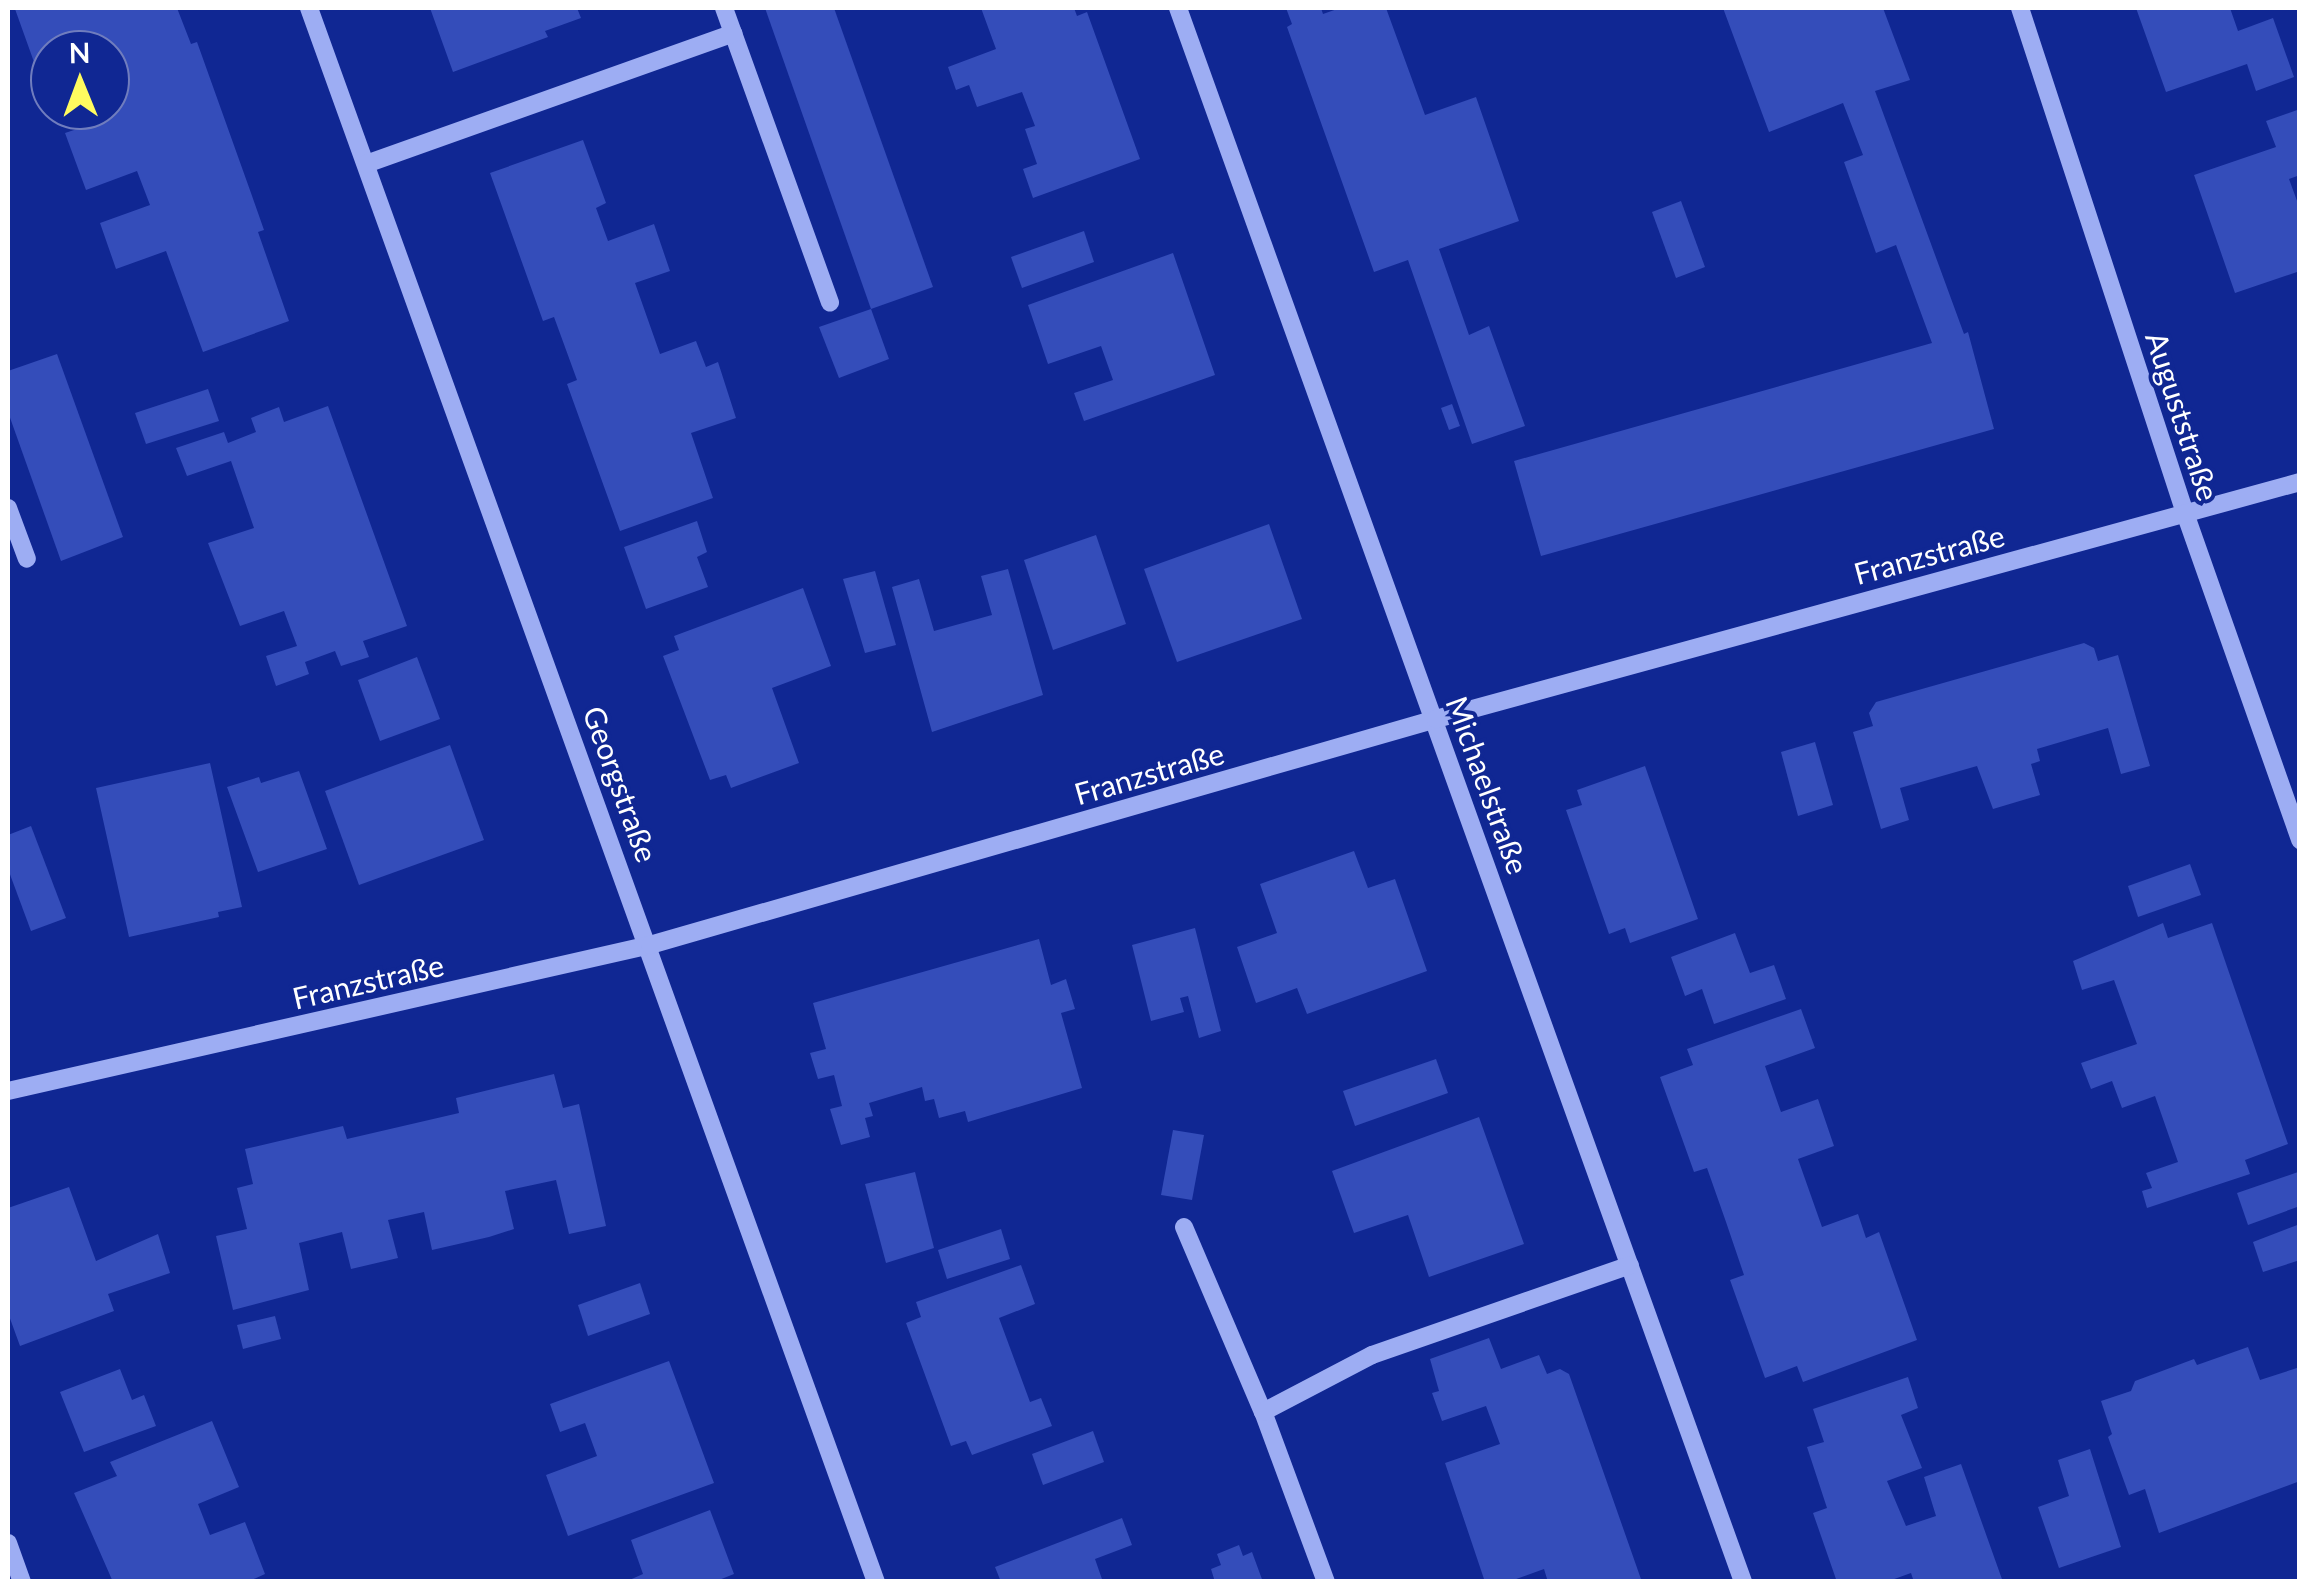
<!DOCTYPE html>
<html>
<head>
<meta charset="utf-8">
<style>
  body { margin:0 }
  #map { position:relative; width:2307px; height:1589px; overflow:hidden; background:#102793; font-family:Lato,sans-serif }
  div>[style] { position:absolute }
  .building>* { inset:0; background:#344dba }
  .minor>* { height:18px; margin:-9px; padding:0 9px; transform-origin:9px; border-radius:9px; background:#9dadf3 }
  span { translate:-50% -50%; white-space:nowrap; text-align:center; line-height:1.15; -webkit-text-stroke:8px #102793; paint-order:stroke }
  .street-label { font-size:30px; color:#fff }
  .frame { position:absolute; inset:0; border:10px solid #fff; pointer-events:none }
  .north { position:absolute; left:30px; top:30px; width:100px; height:100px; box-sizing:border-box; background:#102793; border:2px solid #707dbe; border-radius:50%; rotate:359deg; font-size:28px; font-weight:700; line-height:40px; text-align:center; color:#fff }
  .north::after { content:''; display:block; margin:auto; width:35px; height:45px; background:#fffb5f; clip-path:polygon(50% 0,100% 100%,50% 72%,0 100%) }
</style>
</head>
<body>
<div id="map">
  <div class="building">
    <i style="clip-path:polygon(177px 8px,191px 44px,197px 42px,251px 193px,264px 230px,258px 232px,289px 321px,203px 352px,166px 251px,116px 269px,100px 223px,150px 205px,137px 171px,86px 190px,65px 133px,80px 128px,73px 110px,110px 110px,110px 50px,50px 50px,50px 72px,39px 76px,15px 9px)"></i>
    <i style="clip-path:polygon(430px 8px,577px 8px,581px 18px,545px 31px,548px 37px,453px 72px)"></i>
    <i style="clip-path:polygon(765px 8px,834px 8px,933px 287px,871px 309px)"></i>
    <i style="clip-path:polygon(981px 8px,1074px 8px,1077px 16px,1087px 12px,1140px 159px,1033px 198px,1023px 169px,1037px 164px,1025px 129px,1035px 126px,1022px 92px,977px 107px,969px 85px,956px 90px,948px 67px,996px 49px)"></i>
    <i style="clip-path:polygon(1286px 8px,1321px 8px,1323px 14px,1340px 8px,1386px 8px,1425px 115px,1476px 97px,1519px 221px,1439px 249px,1469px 335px,1489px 326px,1525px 426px,1472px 444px,1408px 260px,1374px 272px,1287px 27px,1292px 24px)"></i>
    <i style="clip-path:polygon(1723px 8px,1883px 8px,1910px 80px,1875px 91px,1964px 334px,1968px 332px,1994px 429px,1541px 556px,1514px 461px,1932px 343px,1896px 245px,1876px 253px,1844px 162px,1863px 155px,1843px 103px,1769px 132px)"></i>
    <i style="clip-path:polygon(2136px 8px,2230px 8px,2238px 31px,2273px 18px,2294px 77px,2256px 91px,2247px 64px,2166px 92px)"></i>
    <i style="clip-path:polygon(2300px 109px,2300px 175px,2289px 179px,2300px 209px,2300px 271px,2235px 293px,2194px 175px,2276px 147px,2266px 121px)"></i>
    <i style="clip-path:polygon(583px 140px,606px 203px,596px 208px,608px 241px,654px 224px,670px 271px,635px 283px,660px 354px,696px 341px,706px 367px,718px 362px,736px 418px,691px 433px,713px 498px,620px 531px,567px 384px,577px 380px,554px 317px,543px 321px,490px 173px)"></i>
    <i style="clip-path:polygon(1681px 201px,1705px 267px,1676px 278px,1652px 212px)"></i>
    <i style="clip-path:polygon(1084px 231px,1094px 262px,1022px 288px,1011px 257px)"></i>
    <i style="clip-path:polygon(1173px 253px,1215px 375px,1084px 421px,1074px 393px,1113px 380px,1101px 346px,1048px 364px,1028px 305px)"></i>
    <i style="clip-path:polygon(871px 309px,889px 359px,839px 378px,819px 327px)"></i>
    <i style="clip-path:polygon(57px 354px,123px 537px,61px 561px,8px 412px,8px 371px)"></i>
    <i style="clip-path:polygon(208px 389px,219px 421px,146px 444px,135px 413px)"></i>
    <i style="clip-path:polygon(1452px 404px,1460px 426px,1449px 430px,1441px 408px)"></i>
    <i style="clip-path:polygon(328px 406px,407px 626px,363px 641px,369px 657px,341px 666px,335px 651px,305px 662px,309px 674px,276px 686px,266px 656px,297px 646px,284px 611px,240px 626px,208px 543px,254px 528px,231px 461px,187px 476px,176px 448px,224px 432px,228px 443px,256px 432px,251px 418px,279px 407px,284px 422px)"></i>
    <i style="clip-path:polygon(697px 521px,707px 552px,697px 557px,708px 587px,646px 609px,624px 547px)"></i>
    <i style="clip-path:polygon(1269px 524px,1302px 619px,1177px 662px,1144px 569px)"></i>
    <i style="clip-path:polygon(1096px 535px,1126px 624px,1053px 650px,1024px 560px)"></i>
    <i style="clip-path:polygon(1008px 569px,1043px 695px,932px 732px,892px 587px,919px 579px,934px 631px,992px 615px,981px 576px)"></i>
    <i style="clip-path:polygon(875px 571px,896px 645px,865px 653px,843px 579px)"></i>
    <i style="clip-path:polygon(803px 588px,831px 666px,772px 688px,799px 763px,731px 788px,726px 775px,710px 780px,663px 656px,679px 650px,674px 636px)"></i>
    <i style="clip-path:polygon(2084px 643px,2094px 648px,2098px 661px,2118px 655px,2150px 766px,2121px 774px,2108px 728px,2037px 749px,2040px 761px,2031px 764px,2040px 795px,1993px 809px,1977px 766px,1900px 788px,1909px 820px,1881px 829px,1853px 732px,1873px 726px,1869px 713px,1876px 702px)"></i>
    <i style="clip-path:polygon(417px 657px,440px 719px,380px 741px,358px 680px)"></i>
    <i style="clip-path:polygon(1815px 742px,1833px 805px,1798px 816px,1781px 752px)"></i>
    <i style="clip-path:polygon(450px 745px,484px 840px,359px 885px,325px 791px)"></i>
    <i style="clip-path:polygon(210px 763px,242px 907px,218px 912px,219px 917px,129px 937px,96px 788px)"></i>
    <i style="clip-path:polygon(1645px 766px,1698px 919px,1630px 943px,1625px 928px,1609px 934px,1566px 810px,1582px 805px,1577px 790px)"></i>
    <i style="clip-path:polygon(299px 771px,327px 849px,258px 872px,227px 787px,259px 777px,261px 783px)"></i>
    <i style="clip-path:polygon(31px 826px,66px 918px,31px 931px,8px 869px,8px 835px)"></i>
    <i style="clip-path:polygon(1354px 851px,1368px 888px,1395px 879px,1427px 971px,1307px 1014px,1297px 988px,1256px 1003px,1237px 947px,1277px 933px,1260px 884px)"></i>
    <i style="clip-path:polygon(2190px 864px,2201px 895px,2138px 917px,2128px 886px)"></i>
    <i style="clip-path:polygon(2163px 923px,2168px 938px,2212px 923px,2288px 1144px,2245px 1160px,2250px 1174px,2147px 1208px,2142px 1191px,2152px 1188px,2146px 1173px,2178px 1162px,2155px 1096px,2122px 1108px,2112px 1081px,2091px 1089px,2081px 1063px,2137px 1044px,2114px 980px,2082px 990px,2073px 961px)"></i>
    <i style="clip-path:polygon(1195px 928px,1221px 1031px,1199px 1038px,1188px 996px,1180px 998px,1184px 1012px,1151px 1021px,1132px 945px)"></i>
    <i style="clip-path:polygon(1735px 933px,1750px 973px,1774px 965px,1786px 999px,1714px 1024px,1702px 989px,1685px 996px,1671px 957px)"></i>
    <i style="clip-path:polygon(1039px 939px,1051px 985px,1066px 979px,1075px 1009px,1061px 1013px,1082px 1088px,968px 1122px,965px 1111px,939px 1118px,934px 1099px,925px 1101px,922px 1087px,869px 1103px,873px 1116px,865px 1118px,870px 1137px,841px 1145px,830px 1109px,842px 1106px,834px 1075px,818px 1079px,810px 1053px,826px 1049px,813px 1003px)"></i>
    <i style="clip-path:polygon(1801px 1009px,1815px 1048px,1765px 1066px,1781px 1112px,1818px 1099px,1834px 1146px,1798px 1159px,1822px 1227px,1858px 1214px,1866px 1238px,1879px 1232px,1917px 1340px,1803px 1382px,1797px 1366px,1765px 1378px,1730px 1280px,1744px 1275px,1726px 1222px,1707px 1168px,1694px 1172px,1660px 1077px,1693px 1065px,1687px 1049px)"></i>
    <i style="clip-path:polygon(1436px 1059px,1448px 1093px,1355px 1126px,1343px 1091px)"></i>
    <i style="clip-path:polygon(554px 1074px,563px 1108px,579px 1104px,606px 1226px,569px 1234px,556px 1180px,505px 1191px,514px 1229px,489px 1237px,432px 1250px,424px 1212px,388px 1220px,398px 1258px,351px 1269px,342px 1232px,299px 1243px,309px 1290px,233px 1310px,216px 1236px,247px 1229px,237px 1188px,253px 1184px,245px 1149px,343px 1126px,347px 1139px,459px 1113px,456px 1098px)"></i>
    <i style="clip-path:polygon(1479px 1117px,1524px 1244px,1429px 1277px,1408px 1215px,1354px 1233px,1332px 1171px)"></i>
    <i style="clip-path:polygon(1173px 1130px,1204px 1135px,1192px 1200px,1161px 1195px)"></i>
    <i style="clip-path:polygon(915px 1172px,934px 1248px,886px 1263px,865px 1184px)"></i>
    <i style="clip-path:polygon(2298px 1172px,2300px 1206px,2248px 1225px,2237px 1193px)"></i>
    <i style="clip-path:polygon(69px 1187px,96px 1261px,158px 1234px,170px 1273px,108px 1294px,114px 1311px,20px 1346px,8px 1313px,8px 1208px)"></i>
    <i style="clip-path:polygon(2300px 1224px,2300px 1260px,2263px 1272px,2253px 1242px)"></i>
    <i style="clip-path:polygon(1001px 1229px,1010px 1259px,947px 1279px,938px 1250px)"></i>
    <i style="clip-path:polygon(1021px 1265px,1035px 1304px,999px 1318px,1030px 1402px,1041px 1398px,1052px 1426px,972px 1455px,966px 1441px,951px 1446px,906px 1323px,921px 1317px,916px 1302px)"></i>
    <i style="clip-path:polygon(640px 1283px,650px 1314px,588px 1336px,578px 1305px)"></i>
    <i style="clip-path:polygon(275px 1316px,281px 1339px,243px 1349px,237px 1325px)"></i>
    <i style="clip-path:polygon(1489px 1338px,1501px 1369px,1539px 1355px,1547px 1374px,1560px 1369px,1569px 1374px,1642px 1582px,1548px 1582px,1544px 1569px,1508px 1582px,1485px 1582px,1445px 1463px,1500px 1444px,1486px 1406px,1442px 1421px,1432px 1393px,1439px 1391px,1430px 1359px)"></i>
    <i style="clip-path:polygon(2248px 1347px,2260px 1380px,2300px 1367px,2300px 1481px,2159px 1533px,2145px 1489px,2129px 1495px,2108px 1437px,2112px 1434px,2101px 1401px,2131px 1391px,2135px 1381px,2162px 1371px,2194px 1359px,2197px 1365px)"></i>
    <i style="clip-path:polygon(669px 1361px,714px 1483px,568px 1536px,546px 1475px,597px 1456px,585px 1423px,560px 1432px,550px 1404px)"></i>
    <i style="clip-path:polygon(120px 1369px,132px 1400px,144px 1395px,156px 1426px,84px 1452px,60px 1392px)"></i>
    <i style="clip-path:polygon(1908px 1377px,1918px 1408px,1901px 1415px,1922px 1468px,1887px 1481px,1906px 1526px,1936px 1516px,1924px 1477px,1961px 1464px,2003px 1582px,1914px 1582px,1911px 1573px,1886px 1582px,1837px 1582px,1813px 1513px,1827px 1508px,1807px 1447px,1824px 1442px,1813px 1409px)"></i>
    <i style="clip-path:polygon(212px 1421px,239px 1487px,198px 1504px,210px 1535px,245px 1522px,265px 1574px,247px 1582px,113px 1582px,74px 1493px,117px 1476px,110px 1462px)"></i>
    <i style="clip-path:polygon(1093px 1431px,1104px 1462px,1043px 1485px,1032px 1454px)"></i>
    <i style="clip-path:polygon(2090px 1449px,2121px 1547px,2059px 1568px,2038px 1507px,2069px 1496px,2058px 1460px)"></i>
    <i style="clip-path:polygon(710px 1510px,734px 1574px,714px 1582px,625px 1582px,643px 1574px,631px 1540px)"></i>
    <i style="clip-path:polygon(1122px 1518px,1132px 1545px,1095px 1559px,1103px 1582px,1001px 1582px,995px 1567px)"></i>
    <i style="clip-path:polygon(1239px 1545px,1243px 1556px,1252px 1552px,1263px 1582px,1215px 1582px,1211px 1569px,1221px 1565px,1217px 1554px)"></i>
  </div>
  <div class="minor">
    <i style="left:309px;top:8px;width:1673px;rotate:70.19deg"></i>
    <i style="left:724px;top:8px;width:313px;rotate:70.2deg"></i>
    <i style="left:1178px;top:8px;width:1672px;rotate:70.25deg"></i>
    <i style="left:2020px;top:8px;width:531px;rotate:71.91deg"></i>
    <i style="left:2185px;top:513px;width:347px;rotate:70.6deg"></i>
    <i style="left:366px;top:164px;width:390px;rotate:-19.6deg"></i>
    <i style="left:8px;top:508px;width:54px;rotate:69.6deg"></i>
    <i style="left:8px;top:1091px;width:658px;rotate:-12.81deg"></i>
    <i style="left:650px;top:945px;width:818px;rotate:-16.04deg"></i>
    <i style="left:1436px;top:719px;width:896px;rotate:-15.34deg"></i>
    <i style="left:1184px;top:1227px;width:201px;rotate:66.9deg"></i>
    <i style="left:8px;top:1543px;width:41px;rotate:70.3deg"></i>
    <i style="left:1326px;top:1582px;width:181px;rotate:-110.3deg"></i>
    <i style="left:1263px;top:1412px;width:123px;rotate:-27.6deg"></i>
    <i style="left:1372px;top:1355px;width:273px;rotate:-19.2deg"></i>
  </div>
  <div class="street-label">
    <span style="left:2183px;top:416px;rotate:72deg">Auguststraße</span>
    <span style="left:1929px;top:554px;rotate:-15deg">Franzstraße</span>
    <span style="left:1149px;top:773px;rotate:-16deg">Franzstraße</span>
    <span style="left:621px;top:784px;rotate:70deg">Georgstraße</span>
    <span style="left:1488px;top:785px;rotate:70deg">Michaelstraße</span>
    <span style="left:368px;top:981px;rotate:-13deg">Franzstraße</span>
  </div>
  <div class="frame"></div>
  <div class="north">N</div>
</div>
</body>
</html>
